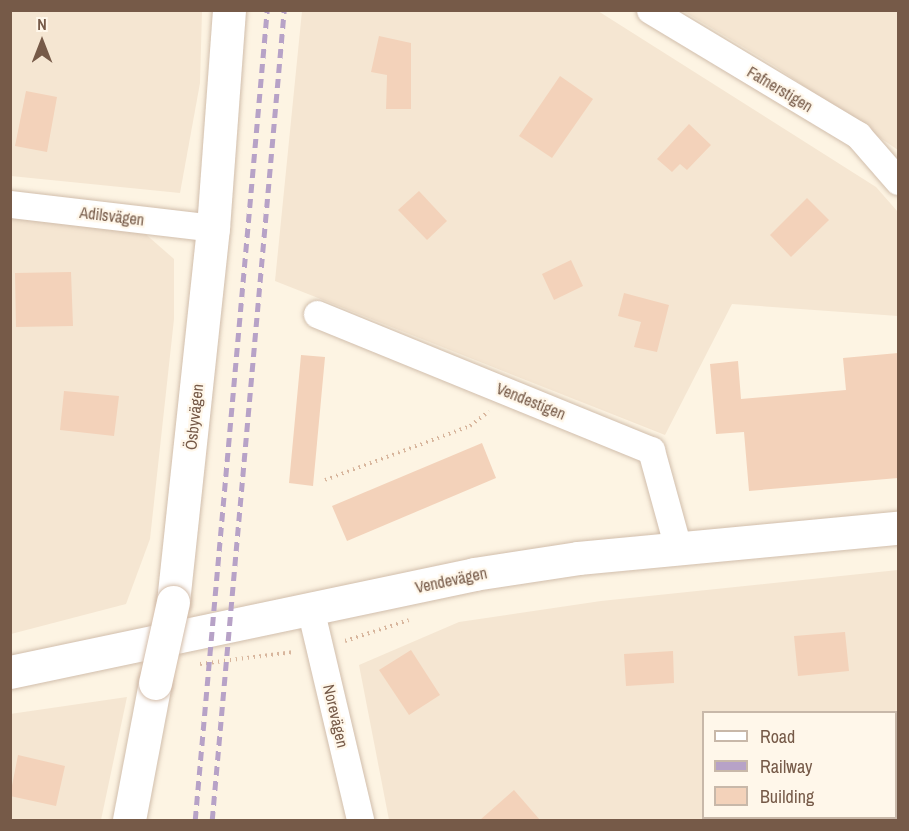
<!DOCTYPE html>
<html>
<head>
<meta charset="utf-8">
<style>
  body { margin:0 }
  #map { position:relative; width:909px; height:831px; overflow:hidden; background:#fdf4e3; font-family:"Archivo Narrow",sans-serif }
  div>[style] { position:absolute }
  .residential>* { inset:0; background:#f5e6d2 }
  .building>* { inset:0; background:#f3d2ba }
  .path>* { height:4px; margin-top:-2px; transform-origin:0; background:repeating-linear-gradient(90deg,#d8b69d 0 1.5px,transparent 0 6px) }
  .roads { filter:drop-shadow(0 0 2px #d1beac) drop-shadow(0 0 2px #d1beac) }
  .street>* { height:27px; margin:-13.5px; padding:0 13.5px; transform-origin:13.5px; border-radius:13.5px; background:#fff }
  .secondary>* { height:33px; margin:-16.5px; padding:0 16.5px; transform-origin:16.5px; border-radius:16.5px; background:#fff }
  .rail>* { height:4.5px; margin-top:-2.25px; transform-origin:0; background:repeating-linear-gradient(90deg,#b7a2c7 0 9px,transparent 0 15px) }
  .bridges { filter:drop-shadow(0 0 2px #d4bdaa) drop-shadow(0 0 2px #d4bdaa) }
  .secondary-bridge>* { height:33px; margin:-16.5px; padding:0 16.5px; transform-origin:16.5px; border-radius:16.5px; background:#fff }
  span { translate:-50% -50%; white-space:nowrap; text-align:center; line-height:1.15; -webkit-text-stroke:4.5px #fff7ea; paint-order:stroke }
  .street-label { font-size:16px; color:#765a48 }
  .frame { position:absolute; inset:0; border:12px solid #765a48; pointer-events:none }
  .legend { position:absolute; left:702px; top:711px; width:195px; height:108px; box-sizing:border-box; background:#fff7ea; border:2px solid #c8b8a9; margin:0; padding:8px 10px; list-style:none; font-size:18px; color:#765a48 }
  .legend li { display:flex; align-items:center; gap:12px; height:30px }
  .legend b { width:30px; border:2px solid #c8b8a9 }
  .north { position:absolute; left:12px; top:12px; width:60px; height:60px; -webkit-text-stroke:4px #fff7ea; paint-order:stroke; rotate:0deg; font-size:16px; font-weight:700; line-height:24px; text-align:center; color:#765a48 }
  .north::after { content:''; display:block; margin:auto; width:21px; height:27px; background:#765a48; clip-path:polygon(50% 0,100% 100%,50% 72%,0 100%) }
</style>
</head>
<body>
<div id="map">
  <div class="residential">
    <i style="clip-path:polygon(10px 11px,202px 11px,200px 83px,180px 193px,11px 176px)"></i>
    <i style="clip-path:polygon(302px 11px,598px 11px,876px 187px,898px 212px,898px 316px,732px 304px,665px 435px,275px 281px)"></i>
    <i style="clip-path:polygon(683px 11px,898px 11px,898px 150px,773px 65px)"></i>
    <i style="clip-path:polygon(11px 218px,142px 231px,174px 259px,174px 319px,150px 539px,126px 604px,11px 634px)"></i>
    <i style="clip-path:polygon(evenodd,898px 570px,898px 820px,389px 820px,359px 665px,459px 622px,601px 601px,898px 570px,704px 712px,896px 712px,896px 818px,704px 818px,704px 712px)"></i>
    <i style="clip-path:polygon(127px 697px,101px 820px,11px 820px,10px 714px)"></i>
  </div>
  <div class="building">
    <i style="clip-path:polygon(379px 36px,411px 43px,411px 109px,386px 109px,387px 75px,371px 72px)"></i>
    <i style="clip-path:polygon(560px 76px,593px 99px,552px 158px,519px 136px)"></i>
    <i style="clip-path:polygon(26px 91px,57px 97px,47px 152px,15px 146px)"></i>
    <i style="clip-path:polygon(689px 124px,711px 145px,687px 170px,680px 164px,672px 172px,657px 159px)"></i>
    <i style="clip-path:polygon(419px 191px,447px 221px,427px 240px,398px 210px)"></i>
    <i style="clip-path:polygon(807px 198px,829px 220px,791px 257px,770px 235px)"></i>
    <i style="clip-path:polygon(571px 260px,583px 286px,554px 300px,542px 274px)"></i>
    <i style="clip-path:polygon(71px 272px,73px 326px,16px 327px,15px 273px)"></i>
    <i style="clip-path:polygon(624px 293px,669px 305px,657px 352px,634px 347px,641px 322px,618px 316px)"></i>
    <i style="clip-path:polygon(898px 353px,898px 478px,749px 491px,744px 432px,716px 434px,710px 364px,738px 361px,741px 399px,846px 390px,843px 358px)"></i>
    <i style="clip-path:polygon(301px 355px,325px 357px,313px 486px,289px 483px)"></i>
    <i style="clip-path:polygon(64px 391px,119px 396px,114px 436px,60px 430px)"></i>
    <i style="clip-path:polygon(482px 443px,496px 478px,347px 541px,332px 506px)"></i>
    <i style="clip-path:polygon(845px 632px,849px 671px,798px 676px,794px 636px)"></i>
    <i style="clip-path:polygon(411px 650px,440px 695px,409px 715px,379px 670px)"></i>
    <i style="clip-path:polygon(673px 651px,674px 683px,626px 686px,624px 654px)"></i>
    <i style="clip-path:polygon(18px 755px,65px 766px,56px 806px,10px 796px)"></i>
    <i style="clip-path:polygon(514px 790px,540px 820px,480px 820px)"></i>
  </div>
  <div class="path">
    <i style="left:325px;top:480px;width:155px;rotate:-20.4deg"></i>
    <i style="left:470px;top:426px;width:24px;rotate:-38deg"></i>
    <i style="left:345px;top:641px;width:67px;rotate:-18.2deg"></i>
    <i style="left:200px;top:664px;width:95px;rotate:-7.3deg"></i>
  </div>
  <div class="roads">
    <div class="street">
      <i style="left:650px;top:10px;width:243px;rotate:31deg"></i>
      <i style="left:858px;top:135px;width:61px;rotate:49deg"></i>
      <i style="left:10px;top:204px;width:204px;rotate:6.7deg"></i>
      <i style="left:317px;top:314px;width:361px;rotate:22.2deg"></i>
      <i style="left:651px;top:450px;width:102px;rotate:74.6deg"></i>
      <i style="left:311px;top:612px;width:214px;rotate:76.7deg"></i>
    </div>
    <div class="secondary">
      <i style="left:173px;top:602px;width:376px;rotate:-83.9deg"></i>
      <i style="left:213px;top:228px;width:219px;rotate:-85.8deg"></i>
      <i style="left:10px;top:672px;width:474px;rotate:-11.9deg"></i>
      <i style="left:474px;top:574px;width:105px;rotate:-8.7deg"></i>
      <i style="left:578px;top:558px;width:321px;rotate:-5.4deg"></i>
      <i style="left:129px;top:820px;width:139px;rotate:-79.3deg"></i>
    </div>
  </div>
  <div class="rail">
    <i style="left:195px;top:820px;width:813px;rotate:-84.92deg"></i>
    <i style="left:212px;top:820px;width:813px;rotate:-84.92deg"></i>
  </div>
  <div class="bridges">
    <div class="secondary-bridge">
      <i style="left:155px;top:683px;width:83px;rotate:-77.5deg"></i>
    </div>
  </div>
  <div class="street-label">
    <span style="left:780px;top:89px;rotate:31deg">Fafnerstigen</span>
    <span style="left:112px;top:216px;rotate:7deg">Adilsvägen</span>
    <span style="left:531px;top:401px;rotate:22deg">Vendestigen</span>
    <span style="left:194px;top:417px;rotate:-84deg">Ösbyvägen</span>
    <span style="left:451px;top:580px;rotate:-12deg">Vendevägen</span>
    <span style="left:336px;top:716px;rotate:77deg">Norevägen</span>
  </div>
  <div class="frame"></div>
  <ul class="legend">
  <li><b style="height:8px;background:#fff"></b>Road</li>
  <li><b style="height:8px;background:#b7a2c7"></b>Railway</li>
  <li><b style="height:16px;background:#f3d2ba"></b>Building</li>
  </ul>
  <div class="north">N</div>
</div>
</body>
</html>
